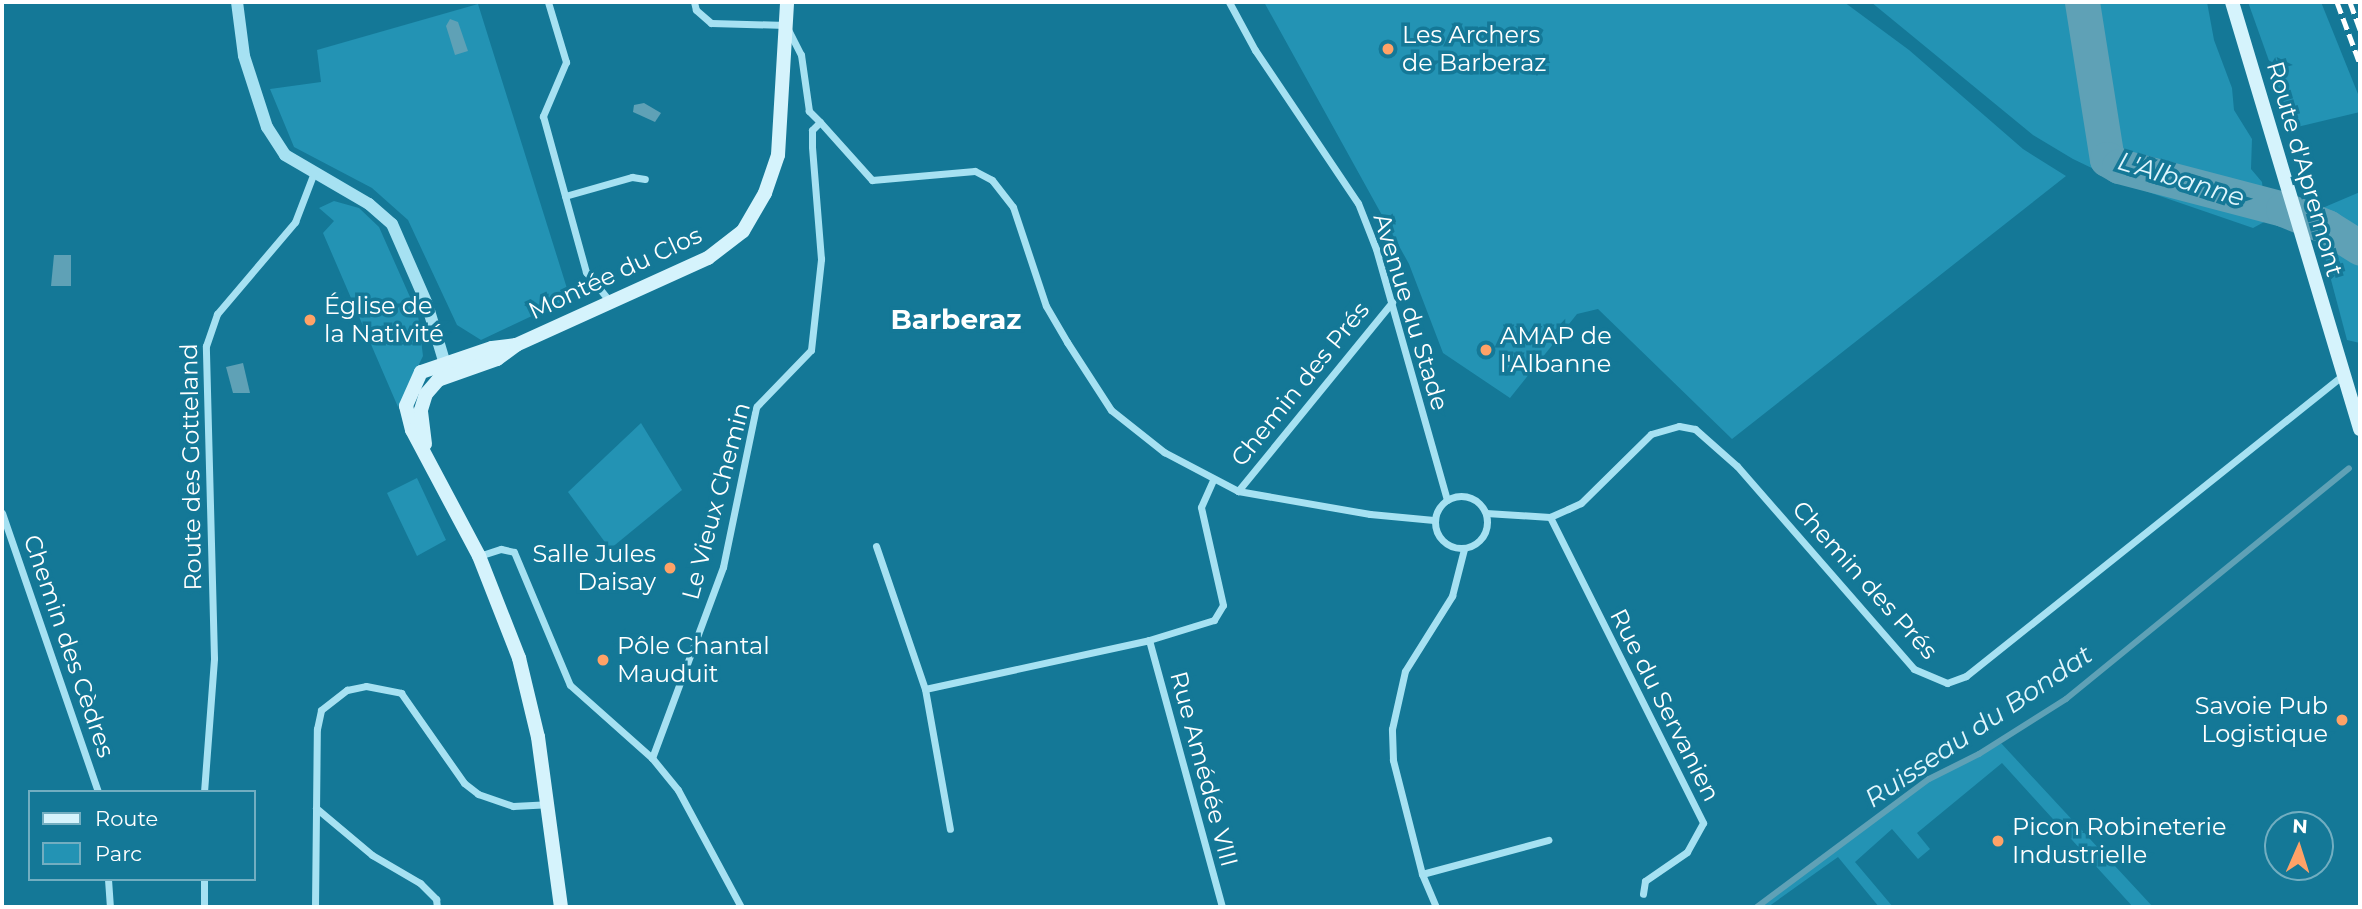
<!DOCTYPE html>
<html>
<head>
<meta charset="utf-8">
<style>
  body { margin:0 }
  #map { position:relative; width:2362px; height:909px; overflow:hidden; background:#147897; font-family:Montserrat,sans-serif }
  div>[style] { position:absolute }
  .green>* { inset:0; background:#2393b4 }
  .water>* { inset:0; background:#5fa1b6 }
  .stream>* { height:6px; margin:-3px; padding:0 3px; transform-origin:3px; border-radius:3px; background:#5fa1b6 }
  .river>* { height:35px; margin:-17.5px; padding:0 17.5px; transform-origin:17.5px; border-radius:17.5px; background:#5fa1b6 }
  .minor>* { height:7px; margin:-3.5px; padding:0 3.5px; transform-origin:3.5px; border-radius:3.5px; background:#a6e1f2 }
  .minor>.ring { margin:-3.5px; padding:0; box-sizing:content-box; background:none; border:7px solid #a6e1f2; border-radius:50% }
  .tertiary>* { height:12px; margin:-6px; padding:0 6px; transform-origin:6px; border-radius:6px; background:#a6e1f2 }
  .secondary>* { height:14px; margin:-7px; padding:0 7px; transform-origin:7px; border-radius:7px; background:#d5f3fc }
  .rail>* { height:5px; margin-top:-2.5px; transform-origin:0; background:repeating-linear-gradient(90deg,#fff 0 12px,transparent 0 17px) }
  .dots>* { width:19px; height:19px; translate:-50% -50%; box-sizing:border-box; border:4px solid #147897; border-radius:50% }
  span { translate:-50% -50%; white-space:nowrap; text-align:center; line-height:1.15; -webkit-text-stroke:7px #147897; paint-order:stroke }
  .poi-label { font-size:24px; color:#fff }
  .left { translate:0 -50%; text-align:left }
  .right { translate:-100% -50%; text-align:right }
  .street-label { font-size:24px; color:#fff }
  .water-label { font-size:26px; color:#e0f6fd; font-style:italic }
  .quarter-label { font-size:28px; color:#fff; font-weight:700 }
  .frame { position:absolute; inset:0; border:4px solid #fff; pointer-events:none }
  .legend { position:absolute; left:28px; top:790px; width:228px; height:91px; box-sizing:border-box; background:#147897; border:2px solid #72aec1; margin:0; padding:9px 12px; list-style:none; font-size:21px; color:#fff }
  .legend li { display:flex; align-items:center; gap:14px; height:35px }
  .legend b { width:35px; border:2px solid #72aec1 }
  .north { position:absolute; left:2264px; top:811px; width:70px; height:70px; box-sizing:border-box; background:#147897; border:2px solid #72aec1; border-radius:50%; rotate:3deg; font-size:19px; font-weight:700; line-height:28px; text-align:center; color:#fff }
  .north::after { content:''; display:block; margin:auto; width:24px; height:32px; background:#ffa267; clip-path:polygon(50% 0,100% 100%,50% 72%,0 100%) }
</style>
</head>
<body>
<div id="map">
  <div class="green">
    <i style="clip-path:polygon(1264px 2px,1844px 2px,1909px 50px,2023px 149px,2066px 176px,1732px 439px,1598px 309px,1577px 314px,1510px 398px,1443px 353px,1409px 264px)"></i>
    <i style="clip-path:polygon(1871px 2px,2207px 2px,2214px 40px,2232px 88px,2234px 110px,2252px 139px,2251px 169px,2262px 182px,2266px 221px,2253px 228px,2125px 184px,2073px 159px,2033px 135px)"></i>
    <i style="clip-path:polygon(2248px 2px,2321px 2px,2360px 99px,2360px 112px,2293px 128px)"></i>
    <i style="clip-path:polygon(478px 4px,570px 298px,481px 340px,457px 325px,408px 220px,372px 188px,294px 147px,270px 89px,321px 82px,317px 50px)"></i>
    <i style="clip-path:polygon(2360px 192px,2360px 343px,2347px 340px,2313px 212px)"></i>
    <i style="clip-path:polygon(334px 201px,359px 208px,379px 227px,418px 315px,423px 356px,398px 407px,323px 233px,334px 221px,319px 208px)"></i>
    <i style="clip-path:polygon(641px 423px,682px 490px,610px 549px,568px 492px)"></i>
    <i style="clip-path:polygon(417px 478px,446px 540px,417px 556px,387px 493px)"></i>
    <i style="clip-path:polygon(2000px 742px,2153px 907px,2133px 907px,2002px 763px,1917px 833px,1930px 849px,1918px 859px,1892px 829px,1855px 862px,1893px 907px,1879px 907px,1838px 857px,1768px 907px,1754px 907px,1929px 779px)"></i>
  </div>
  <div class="water">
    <i style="clip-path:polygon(450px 19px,458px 22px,468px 51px,455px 55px,446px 26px)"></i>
    <i style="clip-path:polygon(644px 103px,661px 113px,655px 122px,633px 112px,634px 105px)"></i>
    <i style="clip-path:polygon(54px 255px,71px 255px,71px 286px,51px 286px)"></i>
    <i style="clip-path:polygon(243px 363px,250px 393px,233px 393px,226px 367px)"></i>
  </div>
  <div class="stream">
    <i style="left:1757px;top:907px;width:214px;rotate:-36.7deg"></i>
    <i style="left:1929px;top:779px;width:56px;rotate:-26.6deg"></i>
    <i style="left:1979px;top:754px;width:103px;rotate:-32.3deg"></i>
    <i style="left:2066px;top:699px;width:365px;rotate:-39.2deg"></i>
  </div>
  <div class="river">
    <i style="left:2082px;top:2px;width:159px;rotate:81deg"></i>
    <i style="left:2107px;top:159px;width:14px;rotate:30deg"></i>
    <i style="left:2119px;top:166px;width:170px;rotate:14.7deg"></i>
    <i style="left:2283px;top:209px;width:48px;rotate:22.2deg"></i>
    <i style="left:2327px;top:227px;width:39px;rotate:32deg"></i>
  </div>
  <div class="minor">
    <i style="left:548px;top:2px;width:63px;rotate:73.3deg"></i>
    <i style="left:566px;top:62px;width:59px;rotate:113.1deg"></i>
    <i style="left:543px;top:116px;width:162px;rotate:74.6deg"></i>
    <i style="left:586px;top:272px;width:38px;rotate:51deg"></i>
    <i style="left:1229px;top:2px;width:55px;rotate:61.6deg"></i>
    <i style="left:1255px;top:50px;width:184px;rotate:56.1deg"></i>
    <i style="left:1358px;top:203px;width:49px;rotate:68.6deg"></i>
    <i style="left:1376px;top:249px;width:261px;rotate:74.2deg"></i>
    <i style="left:820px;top:122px;width:78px;rotate:48.1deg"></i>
    <i style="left:872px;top:180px;width:103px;rotate:-5deg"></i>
    <i style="left:975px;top:171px;width:19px;rotate:28deg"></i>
    <i style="left:992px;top:180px;width:34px;rotate:52deg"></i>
    <i style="left:1013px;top:207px;width:104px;rotate:71.6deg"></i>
    <i style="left:1046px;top:306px;width:42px;rotate:59.7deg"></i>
    <i style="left:1067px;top:342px;width:81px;rotate:57.1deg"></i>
    <i style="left:1111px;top:410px;width:68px;rotate:38.4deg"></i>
    <i style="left:1164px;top:452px;width:84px;rotate:27.8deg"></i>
    <i style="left:1238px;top:491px;width:134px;rotate:9.9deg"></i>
    <i style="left:1370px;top:514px;width:64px;rotate:5.4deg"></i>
    <i style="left:565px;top:196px;width:70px;rotate:-15.8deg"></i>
    <i style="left:632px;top:177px;width:13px;rotate:9deg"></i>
    <i style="left:1238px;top:491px;width:244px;rotate:-50.8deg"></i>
    <i class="ring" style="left:1435px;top:496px;width:45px;height:45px"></i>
    <i style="left:2px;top:513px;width:295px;rotate:71deg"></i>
    <i style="left:1486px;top:513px;width:64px;rotate:3.6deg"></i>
    <i style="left:1550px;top:517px;width:20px;rotate:-24deg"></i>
    <i style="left:1568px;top:509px;width:14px;rotate:-25deg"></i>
    <i style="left:1581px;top:503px;width:98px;rotate:-44.6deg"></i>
    <i style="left:1651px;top:434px;width:29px;rotate:-16deg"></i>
    <i style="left:1679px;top:426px;width:16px;rotate:11deg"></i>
    <i style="left:1695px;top:429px;width:56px;rotate:41.4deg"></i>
    <i style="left:1737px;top:466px;width:269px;rotate:48.9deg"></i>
    <i style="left:1914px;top:669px;width:36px;rotate:23deg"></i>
    <i style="left:1947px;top:683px;width:20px;rotate:-20deg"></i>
    <i style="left:1966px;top:676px;width:482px;rotate:-38.6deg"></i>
    <i style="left:1550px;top:517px;width:342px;rotate:63.4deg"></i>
    <i style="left:1703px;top:823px;width:33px;rotate:119deg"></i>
    <i style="left:1687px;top:852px;width:51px;rotate:145.4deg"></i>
    <i style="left:1645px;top:881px;width:13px;rotate:99deg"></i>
    <i style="left:876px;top:546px;width:151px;rotate:71.1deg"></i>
    <i style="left:925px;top:689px;width:142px;rotate:79.9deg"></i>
    <i style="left:479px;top:556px;width:23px;rotate:-18deg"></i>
    <i style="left:501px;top:549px;width:13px;rotate:13deg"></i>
    <i style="left:514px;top:552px;width:144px;rotate:67.2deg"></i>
    <i style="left:570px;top:685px;width:110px;rotate:41.7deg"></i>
    <i style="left:652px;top:758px;width:41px;rotate:50.9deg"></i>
    <i style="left:678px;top:790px;width:133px;rotate:61.7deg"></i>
    <i style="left:1149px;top:640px;width:277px;rotate:74.7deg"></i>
    <i style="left:925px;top:689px;width:229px;rotate:-12.3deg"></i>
    <i style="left:1149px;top:640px;width:68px;rotate:-17.1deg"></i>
    <i style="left:1214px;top:620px;width:17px;rotate:-59deg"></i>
    <i style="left:1223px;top:605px;width:100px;rotate:-102.7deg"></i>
    <i style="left:1201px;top:507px;width:30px;rotate:-66deg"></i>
    <i style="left:652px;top:758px;width:204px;rotate:-69.6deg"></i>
    <i style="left:723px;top:567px;width:163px;rotate:-78.3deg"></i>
    <i style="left:756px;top:407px;width:79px;rotate:-46deg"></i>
    <i style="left:811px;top:350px;width:92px;rotate:-83.7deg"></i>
    <i style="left:821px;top:259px;width:113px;rotate:-94.6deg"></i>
    <i style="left:812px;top:146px;width:16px;rotate:-90deg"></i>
    <i style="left:812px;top:130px;width:11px;rotate:-45deg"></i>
    <i style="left:820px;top:122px;width:16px;rotate:-135deg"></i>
    <i style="left:809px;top:111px;width:57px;rotate:-98.1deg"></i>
    <i style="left:801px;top:55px;width:34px;rotate:-117deg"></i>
    <i style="left:786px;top:25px;width:75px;rotate:-178.5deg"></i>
    <i style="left:711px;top:23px;width:20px;rotate:-139deg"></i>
    <i style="left:696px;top:10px;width:8px;rotate:-104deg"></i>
    <i style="left:204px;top:792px;width:134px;rotate:-85.7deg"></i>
    <i style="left:214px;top:658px;width:312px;rotate:-91.5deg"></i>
    <i style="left:206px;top:346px;width:34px;rotate:-71deg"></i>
    <i style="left:217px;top:314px;width:121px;rotate:-49.7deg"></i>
    <i style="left:295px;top:222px;width:50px;rotate:-69deg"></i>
    <i style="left:316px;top:808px;width:73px;rotate:40deg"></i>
    <i style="left:372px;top:855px;width:56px;rotate:30.3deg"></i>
    <i style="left:420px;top:883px;width:23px;rotate:45deg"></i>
    <i style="left:436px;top:899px;width:8px;rotate:83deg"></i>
    <i style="left:1422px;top:874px;width:131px;rotate:-15.1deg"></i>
    <i style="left:108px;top:879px;width:28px;rotate:86deg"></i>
    <i style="left:204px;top:907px;width:28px;rotate:-90deg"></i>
    <i style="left:315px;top:907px;width:178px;rotate:-89.4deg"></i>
    <i style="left:317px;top:729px;width:19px;rotate:-78deg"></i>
    <i style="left:321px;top:710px;width:33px;rotate:-38deg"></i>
    <i style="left:347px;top:690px;width:19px;rotate:-12deg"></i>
    <i style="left:366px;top:686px;width:36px;rotate:11deg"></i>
    <i style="left:401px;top:693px;width:110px;rotate:55deg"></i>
    <i style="left:464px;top:783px;width:18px;rotate:38deg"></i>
    <i style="left:478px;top:794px;width:37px;rotate:19deg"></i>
    <i style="left:513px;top:806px;width:34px;rotate:-3deg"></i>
    <i style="left:1436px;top:907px;width:36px;rotate:-113deg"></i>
    <i style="left:1422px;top:874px;width:118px;rotate:-104.3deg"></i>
    <i style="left:1393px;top:760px;width:31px;rotate:-92deg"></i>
    <i style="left:1392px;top:729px;width:59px;rotate:-77.4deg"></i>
    <i style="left:1405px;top:671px;width:89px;rotate:-57.9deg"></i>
    <i style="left:1452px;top:596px;width:49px;rotate:-75.7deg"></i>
  </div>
  <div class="tertiary">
    <i style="left:237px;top:2px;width:54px;rotate:82.6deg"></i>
    <i style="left:244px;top:56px;width:75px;rotate:72.1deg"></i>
    <i style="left:267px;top:127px;width:33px;rotate:57deg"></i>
    <i style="left:285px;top:155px;width:97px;rotate:30.3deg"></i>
    <i style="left:369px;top:204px;width:30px;rotate:41deg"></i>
    <i style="left:392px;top:224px;width:87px;rotate:66.4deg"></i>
    <i style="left:427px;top:304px;width:73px;rotate:73.3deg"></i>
  </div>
  <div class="secondary">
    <i style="left:2232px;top:2px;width:446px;rotate:73.3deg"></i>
    <i style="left:516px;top:345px;width:24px;rotate:173deg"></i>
    <i style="left:492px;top:348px;width:75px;rotate:161.3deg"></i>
    <i style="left:421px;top:372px;width:37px;rotate:114deg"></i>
    <i style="left:406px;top:406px;width:25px;rotate:76deg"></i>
    <i style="left:412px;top:430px;width:143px;rotate:62deg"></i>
    <i style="left:479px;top:556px;width:110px;rotate:68.6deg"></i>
    <i style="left:519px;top:658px;width:81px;rotate:76.5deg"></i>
    <i style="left:538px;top:737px;width:172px;rotate:82.3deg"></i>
    <i style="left:425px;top:444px;width:34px;rotate:-97deg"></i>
    <i style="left:421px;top:410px;width:17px;rotate:-73deg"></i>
    <i style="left:426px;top:394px;width:18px;rotate:-49deg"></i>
    <i style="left:438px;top:380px;width:63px;rotate:-19.6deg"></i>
    <i style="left:497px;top:359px;width:24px;rotate:-36deg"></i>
    <i style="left:516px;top:345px;width:211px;rotate:-24.4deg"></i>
    <i style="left:708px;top:258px;width:44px;rotate:-37.6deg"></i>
    <i style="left:743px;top:231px;width:44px;rotate:-59.9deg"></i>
    <i style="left:765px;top:193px;width:40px;rotate:-71.1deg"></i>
    <i style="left:778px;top:155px;width:153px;rotate:-86.6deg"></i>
  </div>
  <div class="rail">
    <i style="left:2337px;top:2px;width:66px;rotate:69.6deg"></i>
    <i style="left:2350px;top:2px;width:30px;rotate:70deg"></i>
  </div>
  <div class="dots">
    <i style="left:1388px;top:49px;background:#ffa267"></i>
    <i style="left:310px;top:320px;background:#ffa267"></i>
    <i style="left:1486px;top:350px;background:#ffa267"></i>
    <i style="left:670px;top:568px;background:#ffa267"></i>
    <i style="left:603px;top:660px;background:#ffa267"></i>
    <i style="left:2342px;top:720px;background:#ffa267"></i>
    <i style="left:1998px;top:841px;background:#ffa267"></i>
  </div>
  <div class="poi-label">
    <span class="left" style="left:1402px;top:49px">Les Archers<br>de Barberaz</span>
    <span class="left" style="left:324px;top:320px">Église de<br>la Nativité</span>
    <span class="left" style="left:1500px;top:350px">AMAP de<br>l'Albanne</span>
    <span class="right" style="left:656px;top:568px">Salle Jules<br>Daisay</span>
    <span class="left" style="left:617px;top:660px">Pôle Chantal<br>Mauduit</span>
    <span class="right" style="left:2328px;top:720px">Savoie Pub<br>Logistique</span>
    <span class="left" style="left:2012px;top:841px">Picon Robineterie<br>Industrielle</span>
  </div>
  <div class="street-label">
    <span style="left:2305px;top:169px;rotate:74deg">Route d'Apremont</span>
    <span style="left:615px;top:273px;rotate:-25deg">Montée du Clos</span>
    <span style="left:1411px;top:312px;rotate:73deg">Avenue du Stade</span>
    <span style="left:1300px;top:384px;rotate:-51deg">Chemin des Prés</span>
    <span style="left:191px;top:467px;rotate:-91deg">Route des Gotteland</span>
    <span style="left:716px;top:501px;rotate:-75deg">Le Vieux Chemin</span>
    <span style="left:1865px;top:580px;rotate:48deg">Chemin des Prés</span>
    <span style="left:69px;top:646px;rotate:71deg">Chemin des Cèdres</span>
    <span style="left:1665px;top:705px;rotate:63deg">Rue du Servanien</span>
    <span style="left:1204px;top:769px;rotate:75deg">Rue Amédée VIII</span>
  </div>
  <div class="water-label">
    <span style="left:2181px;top:180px;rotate:17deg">L'Albanne</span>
    <span style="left:1979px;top:727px;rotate:-34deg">Ruisseau du Bondat</span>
  </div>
  <div class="quarter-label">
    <span style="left:956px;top:319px">Barberaz</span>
  </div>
  <div class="frame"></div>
  <ul class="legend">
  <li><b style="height:9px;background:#d5f3fc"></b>Route</li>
  <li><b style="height:19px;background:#2393b4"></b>Parc</li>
  </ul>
  <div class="north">N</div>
</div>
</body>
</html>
